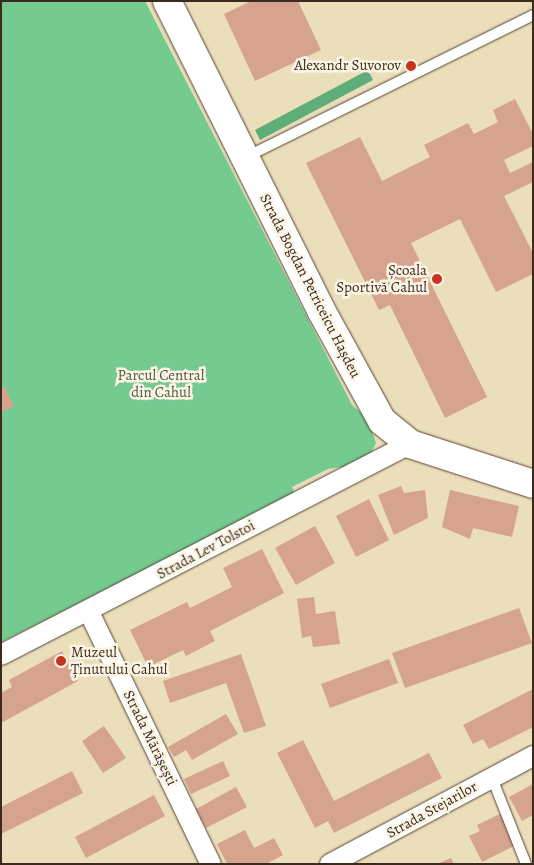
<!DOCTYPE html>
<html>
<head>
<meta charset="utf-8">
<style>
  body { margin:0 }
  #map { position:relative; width:534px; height:865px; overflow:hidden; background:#ebdeba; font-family:Alegreya,serif }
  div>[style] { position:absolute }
  .green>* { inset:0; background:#74ca8f }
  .forest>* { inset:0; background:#5fae7a }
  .building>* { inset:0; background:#d6a38e }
  .roads { filter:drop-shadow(0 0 1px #554535) drop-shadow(0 0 1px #554535) }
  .service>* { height:10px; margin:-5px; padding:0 5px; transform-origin:5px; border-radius:5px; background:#fff }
  .minor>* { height:20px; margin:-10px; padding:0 10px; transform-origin:10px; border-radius:10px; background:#fff }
  .secondary>* { height:28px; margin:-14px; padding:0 14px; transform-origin:14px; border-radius:14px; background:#fff }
  .dots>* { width:14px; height:14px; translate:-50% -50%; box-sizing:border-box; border:2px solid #fcf5e5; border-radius:50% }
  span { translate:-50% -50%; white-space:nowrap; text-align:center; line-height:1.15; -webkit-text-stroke:5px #fcf5e5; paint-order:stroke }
  .poi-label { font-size:15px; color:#3b2a1e }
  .right { translate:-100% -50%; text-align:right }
  .left { translate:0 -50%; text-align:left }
  .street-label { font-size:15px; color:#3b2a1e }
  .park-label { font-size:15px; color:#4c5a40 }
  .frame { position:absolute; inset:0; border:2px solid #3b2a1e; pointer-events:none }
</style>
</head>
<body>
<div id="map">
  <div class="green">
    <i style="clip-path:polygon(1px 1px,145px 1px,352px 405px,368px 419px,376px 443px,370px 455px,349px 466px,328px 469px,292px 487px,296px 496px,1px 642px)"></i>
  </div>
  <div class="forest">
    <i style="clip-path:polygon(368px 70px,373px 80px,260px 140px,255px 130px)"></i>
  </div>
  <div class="building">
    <i style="clip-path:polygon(251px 1px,298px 1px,321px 50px,255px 81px,224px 14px)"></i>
    <i style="clip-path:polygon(515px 99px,533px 134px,533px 146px,504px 160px,510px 173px,533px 162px,533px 182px,504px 196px,533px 253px,533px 274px,496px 292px,460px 219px,411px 243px,487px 397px,445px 418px,390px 305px,379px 310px,306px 163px,360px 137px,382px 181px,430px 157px,424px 145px,468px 123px,474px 134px,498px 122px,493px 110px)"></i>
    <i style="clip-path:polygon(5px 387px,14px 407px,1px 412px,1px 389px)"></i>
    <i style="clip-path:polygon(401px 486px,404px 493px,425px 490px,428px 518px,394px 535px,378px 495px)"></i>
    <i style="clip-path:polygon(450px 490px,519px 506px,512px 537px,473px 528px,470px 539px,442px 527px)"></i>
    <i style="clip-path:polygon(369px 499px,389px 540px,356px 557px,336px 516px)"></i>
    <i style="clip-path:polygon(315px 526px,335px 563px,296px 585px,275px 548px)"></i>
    <i style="clip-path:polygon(262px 549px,284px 593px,210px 631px,215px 641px,186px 656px,183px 650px,148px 667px,130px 630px,187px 602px,190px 608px,232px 587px,223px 568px)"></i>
    <i style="clip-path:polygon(314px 597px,316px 614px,335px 611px,340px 644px,313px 647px,311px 636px,302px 638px,297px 599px)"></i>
    <i style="clip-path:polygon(519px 608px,532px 643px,405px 688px,392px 653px)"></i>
    <i style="clip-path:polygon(62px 651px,78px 681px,1px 723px,1px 693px,12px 687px,9px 680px)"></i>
    <i style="clip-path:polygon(241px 654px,266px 726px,244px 733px,226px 683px,170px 703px,163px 681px)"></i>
    <i style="clip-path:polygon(389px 659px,398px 683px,330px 708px,321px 684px)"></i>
    <i style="clip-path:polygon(533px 689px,533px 727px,489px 749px,483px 739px,473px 744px,463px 725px)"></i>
    <i style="clip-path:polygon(226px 714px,238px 734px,192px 760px,186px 750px,174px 757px,168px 747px)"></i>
    <i style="clip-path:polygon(104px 726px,126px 758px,103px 773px,82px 741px)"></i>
    <i style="clip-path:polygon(303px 740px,334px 801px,429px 753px,442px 778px,334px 833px,328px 821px,315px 828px,277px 753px)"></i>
    <i style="clip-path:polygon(223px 761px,230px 776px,191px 794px,184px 779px)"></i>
    <i style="clip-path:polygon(72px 771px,83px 793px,1px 834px,1px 807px)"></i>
    <i style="clip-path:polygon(533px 784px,533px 815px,522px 821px,509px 797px)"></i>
    <i style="clip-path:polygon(236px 787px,247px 807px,206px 828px,196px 809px)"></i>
    <i style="clip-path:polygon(154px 795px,165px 816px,86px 858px,75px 837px)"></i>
    <i style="clip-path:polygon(500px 814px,516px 845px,482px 862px,469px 836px,480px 831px,477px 825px)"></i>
    <i style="clip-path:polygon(245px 830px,254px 848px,274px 838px,283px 855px,266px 864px,227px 864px,217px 844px)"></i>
    <i style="clip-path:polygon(451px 858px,454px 864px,437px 864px)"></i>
  </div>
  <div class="roads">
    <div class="service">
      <i style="left:246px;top:157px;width:320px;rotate:-26.3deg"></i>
      <i style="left:492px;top:778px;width:92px;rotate:68.4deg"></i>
    </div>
    <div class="minor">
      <i style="left:89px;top:612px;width:280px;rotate:64.2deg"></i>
      <i style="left:1px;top:655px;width:460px;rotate:-27.3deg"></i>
      <i style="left:330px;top:864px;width:230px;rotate:-28deg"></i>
    </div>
    <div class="secondary">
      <i style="left:167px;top:1px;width:345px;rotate:63.5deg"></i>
      <i style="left:321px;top:310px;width:127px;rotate:61.2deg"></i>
      <i style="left:382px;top:421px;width:36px;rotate:39deg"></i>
      <i style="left:410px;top:444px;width:129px;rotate:18deg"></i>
    </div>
  </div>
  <div class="dots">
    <i style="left:411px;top:66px;background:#c8321e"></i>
    <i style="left:437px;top:279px;background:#c8321e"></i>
    <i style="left:61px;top:661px;background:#c8321e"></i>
  </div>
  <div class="poi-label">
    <span class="right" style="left:401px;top:66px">Alexandr Suvorov</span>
    <span class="right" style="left:427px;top:279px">Școala<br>Sportivă Cahul</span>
    <span class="left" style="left:71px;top:661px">Muzeul<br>Ținutului Cahul</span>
  </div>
  <div class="street-label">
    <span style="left:310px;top:286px;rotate:63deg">Strada Bogdan Petriceicu Hașdeu</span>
    <span style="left:206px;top:550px;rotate:-28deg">Strada Lev Tolstoi</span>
    <span style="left:150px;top:738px;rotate:64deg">Strada Mărășești</span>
    <span style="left:432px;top:810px;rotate:-29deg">Strada Stejarilor</span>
  </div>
  <div class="park-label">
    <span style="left:161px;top:384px">Parcul Central<br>din Cahul</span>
  </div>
  <div class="frame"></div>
</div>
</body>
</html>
